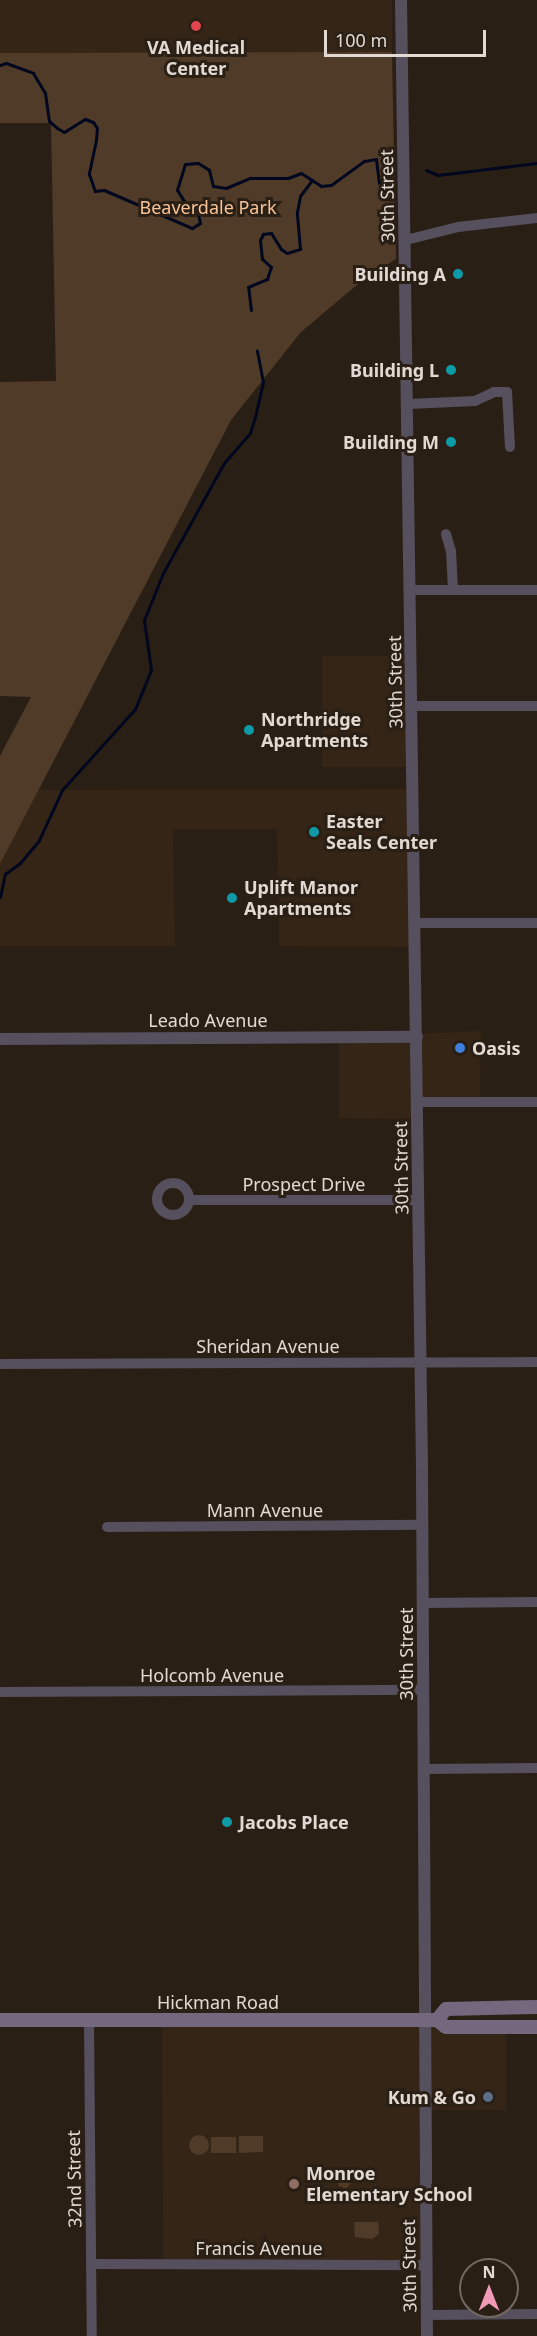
<!DOCTYPE html>
<html>
<head>
<meta charset="utf-8">
<style>
  body { margin:0 }
  #map { position:relative; width:537px; height:2336px; overflow:hidden; background:#2a1f15; font-family:"Noto Sans",sans-serif }
  div>[style] { position:absolute }
  .built>* { inset:0; background:#352516 }
  .green>* { inset:0; background:#503b29 }
  .round { border-radius:50% }
  .stream>* { height:3px; margin:-1.5px; padding:0 1.5px; transform-origin:1.5px; border-radius:1.5px; background:#00071e }
  .minor>* { height:10px; margin:-5px; padding:0 5px; transform-origin:5px; border-radius:5px; background:#564f5d }
  .minor>.ring { margin:-5px; padding:0; box-sizing:content-box; background:none; border:10px solid #564f5d; border-radius:50% }
  .tertiary>* { height:12px; margin:-6px; padding:0 6px; transform-origin:6px; border-radius:6px; background:#564f5d }
  .secondary>* { height:14px; margin:-7px; padding:0 7px; transform-origin:7px; border-radius:7px; background:#73687e }
  .dots>* { width:16px; height:16px; translate:-50% -50%; box-sizing:border-box; border:3px solid #2a1f15; border-radius:50% }
  span { translate:-50% -50%; white-space:nowrap; text-align:center; line-height:1.15; -webkit-text-stroke:6px #2a1f15; paint-order:stroke }
  .poi-label { font-size:18px; color:#e1d9d2; font-weight:700 }
  .right { translate:-100% -50%; text-align:right }
  .left { translate:0 -50%; text-align:left }
  .street-label { font-size:18px; color:#e1d9d2 }
  .park-label { font-size:18px; color:#f8c397 }
  .north { position:absolute; left:459px; top:2258px; width:60px; height:60px; box-sizing:border-box; background:#2a1f15; border:2px solid #736961; border-radius:50%; rotate:0deg; font-size:16px; font-weight:700; line-height:24px; text-align:center; color:#e1d9d2 }
  .north::after { content:''; display:block; margin:auto; width:21px; height:27px; background:#ef9ab8; clip-path:polygon(50% 0,100% 100%,50% 72%,0 100%) }
  .scale { position:absolute; left:324px; top:30px; width:162px; height:27px; box-sizing:border-box; border:3px solid #e1d9d2; border-top:0; padding-left:8px; font-size:18px; line-height:21px; white-space:nowrap; color:#e1d9d2; -webkit-text-stroke:4px #2a1f15; paint-order:stroke }
</style>
</head>
<body>
<div id="map">
  <div class="built">
    <i style="clip-path:polygon(0 0,392px 0,392px 52px,0 53px)"></i>
    <i style="clip-path:polygon(322px 656px,413px 656px,416px 947px,279px 946px,277px 829px,173px 829px,175px 946px,0 946px,0 864px,38px 790px,407px 789px,406px 767px,322px 767px)"></i>
    <i style="clip-path:polygon(481px 1031px,480px 1102px,418px 1102px,418px 1119px,339px 1118px,339px 1037px)"></i>
    <i style="clip-path:polygon(506px 2020px,506px 2110px,426px 2110px,427px 2265px,163px 2264px,162px 2021px)"></i>
  </div>
  <div class="green">
    <i style="clip-path:polygon(392px 52px,396px 259px,358px 284px,301px 332px,231px 420px,0 864px,0 756px,31px 697px,0 696px,0 382px,56px 381px,51px 123px,0 123px,0 53px)"></i>
    <i class="round" style="left:189px;top:2135px;width:20px;height:20px"></i>
    <i style="clip-path:polygon(239px 2136px,263px 2136px,263px 2152px,239px 2153px)"></i>
    <i style="clip-path:polygon(211px 2137px,236px 2137px,236px 2153px,211px 2153px)"></i>
    <i style="clip-path:polygon(350px 2166px,352px 2182px,346px 2189px,339px 2186px,335px 2173px)"></i>
    <i style="clip-path:polygon(354px 2222px,378px 2222px,379px 2234px,372px 2239px,355px 2237px)"></i>
  </div>
  <div class="stream">
    <i style="left:0;top:65px;width:6px;rotate:-18deg"></i>
    <i style="left:6px;top:63px;width:29px;rotate:20deg"></i>
    <i style="left:33px;top:73px;width:23px;rotate:59deg"></i>
    <i style="left:45px;top:93px;width:28px;rotate:82deg"></i>
    <i style="left:49px;top:121px;width:11px;rotate:41deg"></i>
    <i style="left:57px;top:128px;width:8px;rotate:30deg"></i>
    <i style="left:64px;top:132px;width:25px;rotate:-32deg"></i>
    <i style="left:85px;top:119px;width:9px;rotate:21deg"></i>
    <i style="left:93px;top:122px;width:7px;rotate:56deg"></i>
    <i style="left:97px;top:128px;width:12px;rotate:95deg"></i>
    <i style="left:96px;top:140px;width:35px;rotate:102deg"></i>
    <i style="left:89px;top:174px;width:18px;rotate:71deg"></i>
    <i style="left:95px;top:191px;width:9px;rotate:-6deg"></i>
    <i style="left:104px;top:190px;width:96px;rotate:23.4deg"></i>
    <i style="left:192px;top:228px;width:9px;rotate:-32deg"></i>
    <i style="left:200px;top:223px;width:14px;rotate:-102deg"></i>
    <i style="left:197px;top:209px;width:15px;rotate:-148deg"></i>
    <i style="left:184px;top:201px;width:13px;rotate:-122deg"></i>
    <i style="left:177px;top:190px;width:27px;rotate:-73deg"></i>
    <i style="left:185px;top:164px;width:13px;rotate:-4deg"></i>
    <i style="left:198px;top:163px;width:13px;rotate:32deg"></i>
    <i style="left:209px;top:170px;width:16px;rotate:76deg"></i>
    <i style="left:213px;top:186px;width:13px;rotate:9deg"></i>
    <i style="left:226px;top:188px;width:26px;rotate:-23deg"></i>
    <i style="left:250px;top:178px;width:38px"></i>
    <i style="left:288px;top:178px;width:14px;rotate:-21deg"></i>
    <i style="left:301px;top:173px;width:24px;rotate:33deg"></i>
    <i style="left:321px;top:186px;width:10px;rotate:-6deg"></i>
    <i style="left:331px;top:185px;width:41px;rotate:-36deg"></i>
    <i style="left:364px;top:161px;width:12px;rotate:-9deg"></i>
    <i style="left:376px;top:159px;width:24px;rotate:83deg"></i>
    <i style="left:379px;top:183px;width:7px;rotate:-16deg"></i>
    <i style="left:426px;top:170px;width:13px;rotate:23deg"></i>
    <i style="left:438px;top:175px;width:100px;rotate:-6.9deg"></i>
    <i style="left:251px;top:310px;width:23px;rotate:-97deg"></i>
    <i style="left:248px;top:287px;width:21px;rotate:-23deg"></i>
    <i style="left:267px;top:279px;width:13px;rotate:-72deg"></i>
    <i style="left:271px;top:267px;width:12px;rotate:-138deg"></i>
    <i style="left:262px;top:259px;width:19px;rotate:-96deg"></i>
    <i style="left:260px;top:240px;width:7px;rotate:-63deg"></i>
    <i style="left:263px;top:234px;width:8px;rotate:-7deg"></i>
    <i style="left:271px;top:233px;width:19px;rotate:58deg"></i>
    <i style="left:281px;top:249px;width:7px;rotate:34deg"></i>
    <i style="left:287px;top:253px;width:14px;rotate:-17deg"></i>
    <i style="left:300px;top:249px;width:37px;rotate:-95deg"></i>
    <i style="left:297px;top:212px;width:16px;rotate:-79deg"></i>
    <i style="left:300px;top:196px;width:20px;rotate:-53deg"></i>
    <i style="left:0;top:897px;width:24px;rotate:-78deg"></i>
    <i style="left:5px;top:874px;width:19px;rotate:-36deg"></i>
    <i style="left:20px;top:863px;width:30px;rotate:-50deg"></i>
    <i style="left:39px;top:840px;width:55px;rotate:-65.3deg"></i>
    <i style="left:62px;top:790px;width:109px;rotate:-48deg"></i>
    <i style="left:135px;top:709px;width:42px;rotate:-67.7deg"></i>
    <i style="left:151px;top:670px;width:50px;rotate:-98deg"></i>
    <i style="left:144px;top:620px;width:51px;rotate:-68deg"></i>
    <i style="left:163px;top:573px;width:126px;rotate:-61deg"></i>
    <i style="left:224px;top:463px;width:40px;rotate:-49deg"></i>
    <i style="left:250px;top:433px;width:17px;rotate:-73deg"></i>
    <i style="left:255px;top:417px;width:36px;rotate:-77deg"></i>
    <i style="left:263px;top:382px;width:32px;rotate:-101deg"></i>
  </div>
  <div class="minor">
    <i style="left:406px;top:240px;width:54px;rotate:-14deg"></i>
    <i style="left:458px;top:227px;width:80px;rotate:-6.5deg"></i>
    <i style="left:409px;top:404px;width:66px;rotate:-2.6deg"></i>
    <i style="left:475px;top:401px;width:21px;rotate:-25deg"></i>
    <i style="left:494px;top:392px;width:13px"></i>
    <i style="left:507px;top:392px;width:55px;rotate:86.9deg"></i>
    <i style="left:446px;top:534px;width:18px;rotate:74deg"></i>
    <i style="left:451px;top:551px;width:39px;rotate:87deg"></i>
    <i style="left:412px;top:590px;width:125px"></i>
    <i style="left:413px;top:706px;width:124px"></i>
    <i style="left:416px;top:923px;width:121px"></i>
    <i style="left:418px;top:1102px;width:119px"></i>
    <i class="ring" style="left:157px;top:1183px;width:22px;height:22px"></i>
    <i style="left:189px;top:1200px;width:230px"></i>
    <i style="left:0;top:1364px;width:537px;rotate:-0.21deg"></i>
    <i style="left:107px;top:1527px;width:316px;rotate:-0.4deg"></i>
    <i style="left:424px;top:1603px;width:113px;rotate:-0.5deg"></i>
    <i style="left:0;top:1692px;width:424px;rotate:-0.3deg"></i>
    <i style="left:425px;top:1769px;width:112px;rotate:-0.5deg"></i>
    <i style="left:89px;top:2021px;width:315px;rotate:89.5deg"></i>
    <i style="left:91px;top:2264px;width:336px;rotate:0.2deg"></i>
    <i style="left:427px;top:2315px;width:110px;rotate:-0.5deg"></i>
  </div>
  <div class="tertiary">
    <i style="left:401px;top:0;width:1476px;rotate:89.18deg"></i>
    <i style="left:422px;top:1476px;width:860px;rotate:89.67deg"></i>
    <i style="left:0;top:1039px;width:417px;rotate:-0.3deg"></i>
  </div>
  <div class="secondary">
    <i style="left:0;top:2020px;width:437px"></i>
    <i style="left:437px;top:2020px;width:11px;rotate:38deg"></i>
    <i style="left:446px;top:2027px;width:91px"></i>
    <i style="left:437px;top:2020px;width:14px;rotate:-51deg"></i>
    <i style="left:446px;top:2009px;width:91px;rotate:-1.3deg"></i>
  </div>
  <div class="dots">
    <i style="left:196px;top:26px;background:#e0444e"></i>
    <i style="left:458px;top:274px;background:#0f9aa8"></i>
    <i style="left:451px;top:370px;background:#0f9aa8"></i>
    <i style="left:451px;top:442px;background:#0f9aa8"></i>
    <i style="left:249px;top:730px;background:#0f9aa8"></i>
    <i style="left:314px;top:832px;background:#0f9aa8"></i>
    <i style="left:232px;top:898px;background:#0f9aa8"></i>
    <i style="left:460px;top:1048px;background:#3f7fe0"></i>
    <i style="left:227px;top:1822px;background:#0f9aa8"></i>
    <i style="left:488px;top:2097px;background:#5c6f8a"></i>
    <i style="left:294px;top:2184px;background:#8d6e63"></i>
  </div>
  <div class="poi-label">
    <span style="left:196px;top:58px">VA Medical<br>Center</span>
    <span class="right" style="left:446px;top:274px">Building A</span>
    <span class="right" style="left:439px;top:370px">Building L</span>
    <span class="right" style="left:439px;top:442px">Building M</span>
    <span class="left" style="left:261px;top:730px">Northridge<br>Apartments</span>
    <span class="left" style="left:326px;top:832px">Easter<br>Seals Center</span>
    <span class="left" style="left:244px;top:898px">Uplift Manor<br>Apartments</span>
    <span class="left" style="left:472px;top:1048px">Oasis</span>
    <span class="left" style="left:239px;top:1822px">Jacobs Place</span>
    <span class="right" style="left:476px;top:2097px">Kum &amp; Go</span>
    <span class="left" style="left:306px;top:2184px">Monroe<br>Elementary School</span>
  </div>
  <div class="street-label">
    <span style="left:387px;top:196px;rotate:-91deg">30th Street</span>
    <span style="left:395px;top:682px;rotate:-91deg">30th Street</span>
    <span style="left:208px;top:1020px">Leado Avenue</span>
    <span style="left:401px;top:1168px;rotate:-91deg">30th Street</span>
    <span style="left:304px;top:1184px">Prospect Drive</span>
    <span style="left:268px;top:1346px">Sheridan Avenue</span>
    <span style="left:265px;top:1510px">Mann Avenue</span>
    <span style="left:406px;top:1654px;rotate:-90deg">30th Street</span>
    <span style="left:212px;top:1675px">Holcomb Avenue</span>
    <span style="left:218px;top:2002px">Hickman Road</span>
    <span style="left:74px;top:2179px;rotate:-91deg">32nd Street</span>
    <span style="left:259px;top:2248px">Francis Avenue</span>
    <span style="left:409px;top:2266px;rotate:-91deg">30th Street</span>
  </div>
  <div class="park-label">
    <span style="left:208px;top:207px">Beaverdale Park</span>
  </div>
  <div class="north">N</div>
  <div class="scale">100 m</div>
</div>
</body>
</html>
